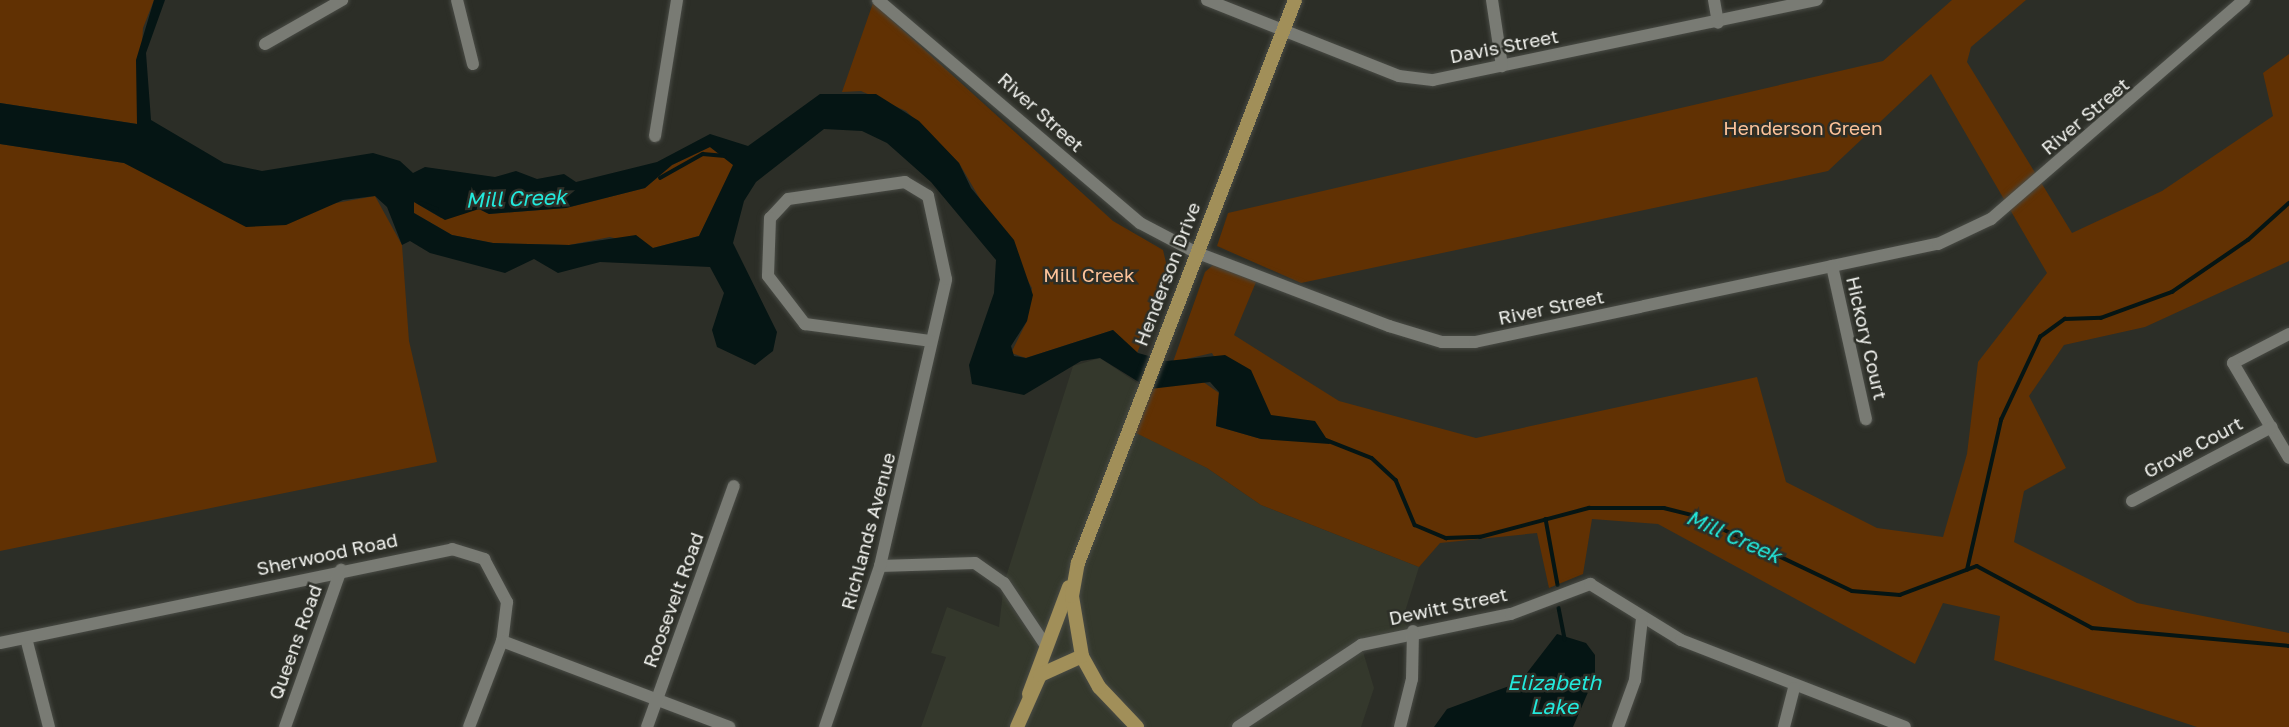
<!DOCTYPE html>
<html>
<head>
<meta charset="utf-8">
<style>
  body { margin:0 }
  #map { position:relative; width:2289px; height:727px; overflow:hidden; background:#2c2e27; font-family:"Golos Text",sans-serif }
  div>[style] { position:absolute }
  .built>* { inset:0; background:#34382c }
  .green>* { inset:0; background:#613103 }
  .water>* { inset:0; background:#051514 }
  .stream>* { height:3.5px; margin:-1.75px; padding:0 1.75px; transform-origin:1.75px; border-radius:1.75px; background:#051514 }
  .roads { filter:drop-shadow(0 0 2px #494b45) drop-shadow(0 0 2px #494b45) }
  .minor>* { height:12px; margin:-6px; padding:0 6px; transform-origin:6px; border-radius:6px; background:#797b74 }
  .major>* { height:14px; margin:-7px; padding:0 7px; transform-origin:7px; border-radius:7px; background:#a18f59 }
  span { translate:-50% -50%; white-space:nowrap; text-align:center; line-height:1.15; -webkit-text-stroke:5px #2c2e27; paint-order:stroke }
  .street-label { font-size:19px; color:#f1f2ee }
  .park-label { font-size:19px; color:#fdc39a }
  .water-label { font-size:21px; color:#23e9dc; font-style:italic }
</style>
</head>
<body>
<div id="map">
  <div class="built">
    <i style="clip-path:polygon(1100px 358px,1140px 385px,1129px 429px,1207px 468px,1261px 505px,1419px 567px,1403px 618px,1409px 632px,1361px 645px,1374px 688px,1361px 727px,921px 727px,946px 657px,931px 653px,947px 607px,999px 627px,1004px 583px,1073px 366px)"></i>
  </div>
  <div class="green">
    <i style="clip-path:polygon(0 0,154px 0,143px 28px,137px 124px,0 103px)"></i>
    <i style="clip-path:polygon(1952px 0,2026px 0,1971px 47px,1967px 62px,2072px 233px,2162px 191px,2273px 116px,2263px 73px,2289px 54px,2289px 261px,2145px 327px,2064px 345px,2029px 396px,2066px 468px,2024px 491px,2014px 542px,2137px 603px,2289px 633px,2289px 727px,2197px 727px,1994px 660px,2000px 616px,1943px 603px,1915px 664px,1658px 524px,1592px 519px,1583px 574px,1549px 588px,1537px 533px,1440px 543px,1419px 567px,1261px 505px,1207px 468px,1128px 429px,1150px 389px,1199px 379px,1219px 393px,1216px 426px,1261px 439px,1212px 353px,1173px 362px,1205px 272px,1213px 265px,1256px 282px,1234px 335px,1339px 401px,1476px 438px,1757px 377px,1786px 482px,1877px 528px,1943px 537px,1967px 454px,1978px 362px,2047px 273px,1931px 74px,1828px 171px,1301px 283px,1217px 246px,1228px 213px,1883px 61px)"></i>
    <i style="clip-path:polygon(873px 3px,1113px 221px,1163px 250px,1169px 275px,1137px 353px,1113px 330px,1026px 358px,1011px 353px,1027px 321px,1032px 288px,959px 163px,906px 111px,861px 91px,842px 92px)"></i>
    <i style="clip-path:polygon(0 144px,124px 163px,241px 220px,375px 196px,402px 245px,409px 341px,437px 462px,0 551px)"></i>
    <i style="clip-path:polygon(710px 147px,734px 165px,699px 236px,653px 248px,610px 237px,569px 245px,493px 243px,452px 235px,414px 213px,414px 202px,441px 218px,479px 209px,489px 214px,566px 208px,645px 188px,672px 165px)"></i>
  </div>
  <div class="water">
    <i style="clip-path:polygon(evenodd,154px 0,165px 0,146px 53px,151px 120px,224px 163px,262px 171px,373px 153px,400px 161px,413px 173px,425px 167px,495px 177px,516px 171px,537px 179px,564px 174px,576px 182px,657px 162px,710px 134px,748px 146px,820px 94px,876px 94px,919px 121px,959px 163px,971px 188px,1014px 240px,1033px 295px,1027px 321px,1011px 346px,1014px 356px,1026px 358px,1113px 330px,1138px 353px,1167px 361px,1225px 355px,1251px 370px,1271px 415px,1315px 421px,1330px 444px,1261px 439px,1216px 426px,1219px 392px,1210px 382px,1150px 389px,1100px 358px,1081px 361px,1024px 395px,972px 384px,969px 365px,994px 293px,996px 260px,931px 182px,887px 143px,862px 131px,824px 129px,756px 182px,744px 201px,733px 243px,777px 332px,773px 351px,755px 365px,717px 347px,712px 330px,724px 293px,710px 267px,600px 262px,558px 273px,534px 259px,505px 273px,430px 253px,410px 241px,402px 245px,387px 207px,375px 196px,343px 200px,286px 225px,246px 227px,124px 163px,0 144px,0 103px,137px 124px,136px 60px,154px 0,710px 147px,733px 165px,699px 236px,653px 248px,636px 235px,569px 245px,493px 243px,452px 235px,414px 213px,414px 202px,445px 220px,479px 209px,489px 214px,566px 208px,645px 188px,672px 165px,710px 147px)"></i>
    <i style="clip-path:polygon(1557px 634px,1586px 643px,1595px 655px,1595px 676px,1573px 727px,1434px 727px,1447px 709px,1520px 682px)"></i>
  </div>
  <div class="stream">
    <i style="left:660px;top:178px;width:49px;rotate:-29.2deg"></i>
    <i style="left:703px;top:154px;width:22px;rotate:5deg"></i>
    <i style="left:421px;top:203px;width:17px;rotate:21deg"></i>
    <i style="left:1326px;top:440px;width:49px;rotate:21.4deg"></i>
    <i style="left:1372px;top:458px;width:33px;rotate:43deg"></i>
    <i style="left:1396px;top:480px;width:49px;rotate:67.1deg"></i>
    <i style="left:1415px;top:525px;width:34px;rotate:23deg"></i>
    <i style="left:1446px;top:538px;width:34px;rotate:-2deg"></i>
    <i style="left:1480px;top:537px;width:113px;rotate:-14.9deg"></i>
    <i style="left:1589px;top:508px;width:75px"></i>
    <i style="left:1664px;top:508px;width:30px;rotate:14deg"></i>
    <i style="left:1693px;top:515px;width:176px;rotate:25.5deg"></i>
    <i style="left:1852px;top:591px;width:48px;rotate:4.8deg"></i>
    <i style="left:1900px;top:595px;width:82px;rotate:-20.6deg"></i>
    <i style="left:1977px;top:566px;width:131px;rotate:28.3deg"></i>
    <i style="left:2092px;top:628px;width:198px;rotate:5.2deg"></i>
    <i style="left:1546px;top:519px;width:67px;rotate:79.7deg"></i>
    <i style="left:1967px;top:570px;width:154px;rotate:-77.2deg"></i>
    <i style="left:2001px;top:420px;width:92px;rotate:-64.8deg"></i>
    <i style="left:2040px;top:337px;width:31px;rotate:-36deg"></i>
    <i style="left:2065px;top:319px;width:36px;rotate:-2deg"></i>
    <i style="left:2101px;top:318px;width:76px;rotate:-20.1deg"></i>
    <i style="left:2172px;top:292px;width:92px;rotate:-34.4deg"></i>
    <i style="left:2248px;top:240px;width:55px;rotate:-42.1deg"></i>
    <i style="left:1559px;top:608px;width:32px;rotate:79deg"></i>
  </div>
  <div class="roads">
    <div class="minor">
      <i style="left:457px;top:0;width:66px;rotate:76deg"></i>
      <i style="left:878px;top:0;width:344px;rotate:40.4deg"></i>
      <i style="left:1140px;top:223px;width:62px;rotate:27.8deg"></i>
      <i style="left:1195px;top:252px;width:208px;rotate:20.9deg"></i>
      <i style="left:1389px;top:326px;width:55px;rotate:16.8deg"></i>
      <i style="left:1442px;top:342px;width:33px"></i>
      <i style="left:1475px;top:342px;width:473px;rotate:-12deg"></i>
      <i style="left:1938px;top:244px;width:59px;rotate:-25.3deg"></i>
      <i style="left:1991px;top:219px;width:335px;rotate:-40.9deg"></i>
      <i style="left:1207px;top:0;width:206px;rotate:21.6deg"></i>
      <i style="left:1399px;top:76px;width:34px;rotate:7deg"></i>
      <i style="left:1433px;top:80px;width:392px;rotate:-11.8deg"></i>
      <i style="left:1492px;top:0;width:67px;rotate:81.4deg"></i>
      <i style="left:1714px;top:0;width:23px;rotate:80deg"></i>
      <i style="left:265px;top:44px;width:89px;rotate:-29.7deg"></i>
      <i style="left:655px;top:136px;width:138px;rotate:-80.8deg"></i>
      <i style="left:1832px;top:266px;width:157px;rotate:77.5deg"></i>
      <i style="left:2289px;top:334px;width:63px;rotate:152.6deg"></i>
      <i style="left:2233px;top:363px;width:110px;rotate:59.5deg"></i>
      <i style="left:2132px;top:501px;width:158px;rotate:-27.9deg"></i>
      <i style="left:880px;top:566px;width:95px;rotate:-1.8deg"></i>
      <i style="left:975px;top:563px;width:35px;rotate:35deg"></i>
      <i style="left:1004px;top:583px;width:76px;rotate:56.3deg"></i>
      <i style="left:26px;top:638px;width:92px;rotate:75.5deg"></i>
      <i style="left:502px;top:641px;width:243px;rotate:20.7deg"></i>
      <i style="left:0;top:643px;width:462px;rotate:-11.7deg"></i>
      <i style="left:452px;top:549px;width:34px;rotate:17deg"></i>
      <i style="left:484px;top:559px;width:49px;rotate:61.9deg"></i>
      <i style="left:507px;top:602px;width:39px;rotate:97deg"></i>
      <i style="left:502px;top:641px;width:92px;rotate:111deg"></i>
      <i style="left:285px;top:727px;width:167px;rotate:-70.4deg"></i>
      <i style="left:647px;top:727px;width:256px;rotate:-70.2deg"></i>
      <i style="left:825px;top:727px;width:170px;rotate:-71.1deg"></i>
      <i style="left:880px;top:566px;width:294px;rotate:-77deg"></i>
      <i style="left:946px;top:279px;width:85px;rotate:-102.2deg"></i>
      <i style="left:928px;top:196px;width:27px;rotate:-149deg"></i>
      <i style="left:905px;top:182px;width:118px;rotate:171.7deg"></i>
      <i style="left:788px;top:199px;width:26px;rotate:133deg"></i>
      <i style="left:770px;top:218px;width:58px;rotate:92deg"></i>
      <i style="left:768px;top:276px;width:61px;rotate:52.4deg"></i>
      <i style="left:805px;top:324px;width:126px;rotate:7.7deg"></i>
      <i style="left:1238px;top:727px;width:148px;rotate:-33.7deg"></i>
      <i style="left:1361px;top:645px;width:153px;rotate:-11.7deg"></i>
      <i style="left:1511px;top:614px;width:85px;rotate:-20.8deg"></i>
      <i style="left:1590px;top:584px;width:107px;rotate:31.6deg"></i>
      <i style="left:1681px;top:640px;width:240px;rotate:21.2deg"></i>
      <i style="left:1400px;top:727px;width:49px;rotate:-76deg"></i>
      <i style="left:1412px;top:679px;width:48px;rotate:-88.8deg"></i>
      <i style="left:1618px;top:727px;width:50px;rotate:-70.1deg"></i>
      <i style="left:1635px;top:680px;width:61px;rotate:-83.5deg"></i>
      <i style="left:1784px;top:727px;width:40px;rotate:-75.6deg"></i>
    </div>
    <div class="major">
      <i style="left:1029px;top:694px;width:114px;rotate:-69.5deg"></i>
      <i style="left:1017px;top:727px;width:57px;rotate:-66.1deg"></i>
      <i style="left:1040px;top:675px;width:46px;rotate:-24.3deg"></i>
      <i style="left:1137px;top:727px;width:55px;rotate:-133.5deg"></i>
      <i style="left:1099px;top:687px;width:35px;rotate:-119deg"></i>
      <i style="left:1082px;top:656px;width:61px;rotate:-99.5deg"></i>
      <i style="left:1072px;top:596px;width:34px;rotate:-80deg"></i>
      <i style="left:1078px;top:563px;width:603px;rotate:-68.92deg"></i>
    </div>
  </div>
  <div class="street-label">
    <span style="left:1504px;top:46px;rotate:-11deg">Davis Street</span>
    <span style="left:1041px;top:112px;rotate:42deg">River Street</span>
    <span style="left:2085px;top:116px;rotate:-40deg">River Street</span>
    <span style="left:1167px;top:274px;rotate:-69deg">Henderson Drive</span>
    <span style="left:1551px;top:307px;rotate:-12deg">River Street</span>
    <span style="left:1867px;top:338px;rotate:77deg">Hickory Court</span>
    <span style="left:2193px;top:447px;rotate:-28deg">Grove Court</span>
    <span style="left:868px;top:531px;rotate:-75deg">Richlands Avenue</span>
    <span style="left:327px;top:554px;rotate:-12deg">Sherwood Road</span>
    <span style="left:673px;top:600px;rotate:-70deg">Roosevelt Road</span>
    <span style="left:1448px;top:606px;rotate:-12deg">Dewitt Street</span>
    <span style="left:295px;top:642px;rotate:-70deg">Queens Road</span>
  </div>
  <div class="park-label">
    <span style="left:1803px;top:128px">Henderson Green</span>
    <span style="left:1089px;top:275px">Mill Creek</span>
  </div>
  <div class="water-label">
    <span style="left:516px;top:198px;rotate:-2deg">Mill Creek</span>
    <span style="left:1734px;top:536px;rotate:24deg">Mill Creek</span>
    <span style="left:1554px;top:694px">Elizabeth<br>Lake</span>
  </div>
</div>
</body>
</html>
